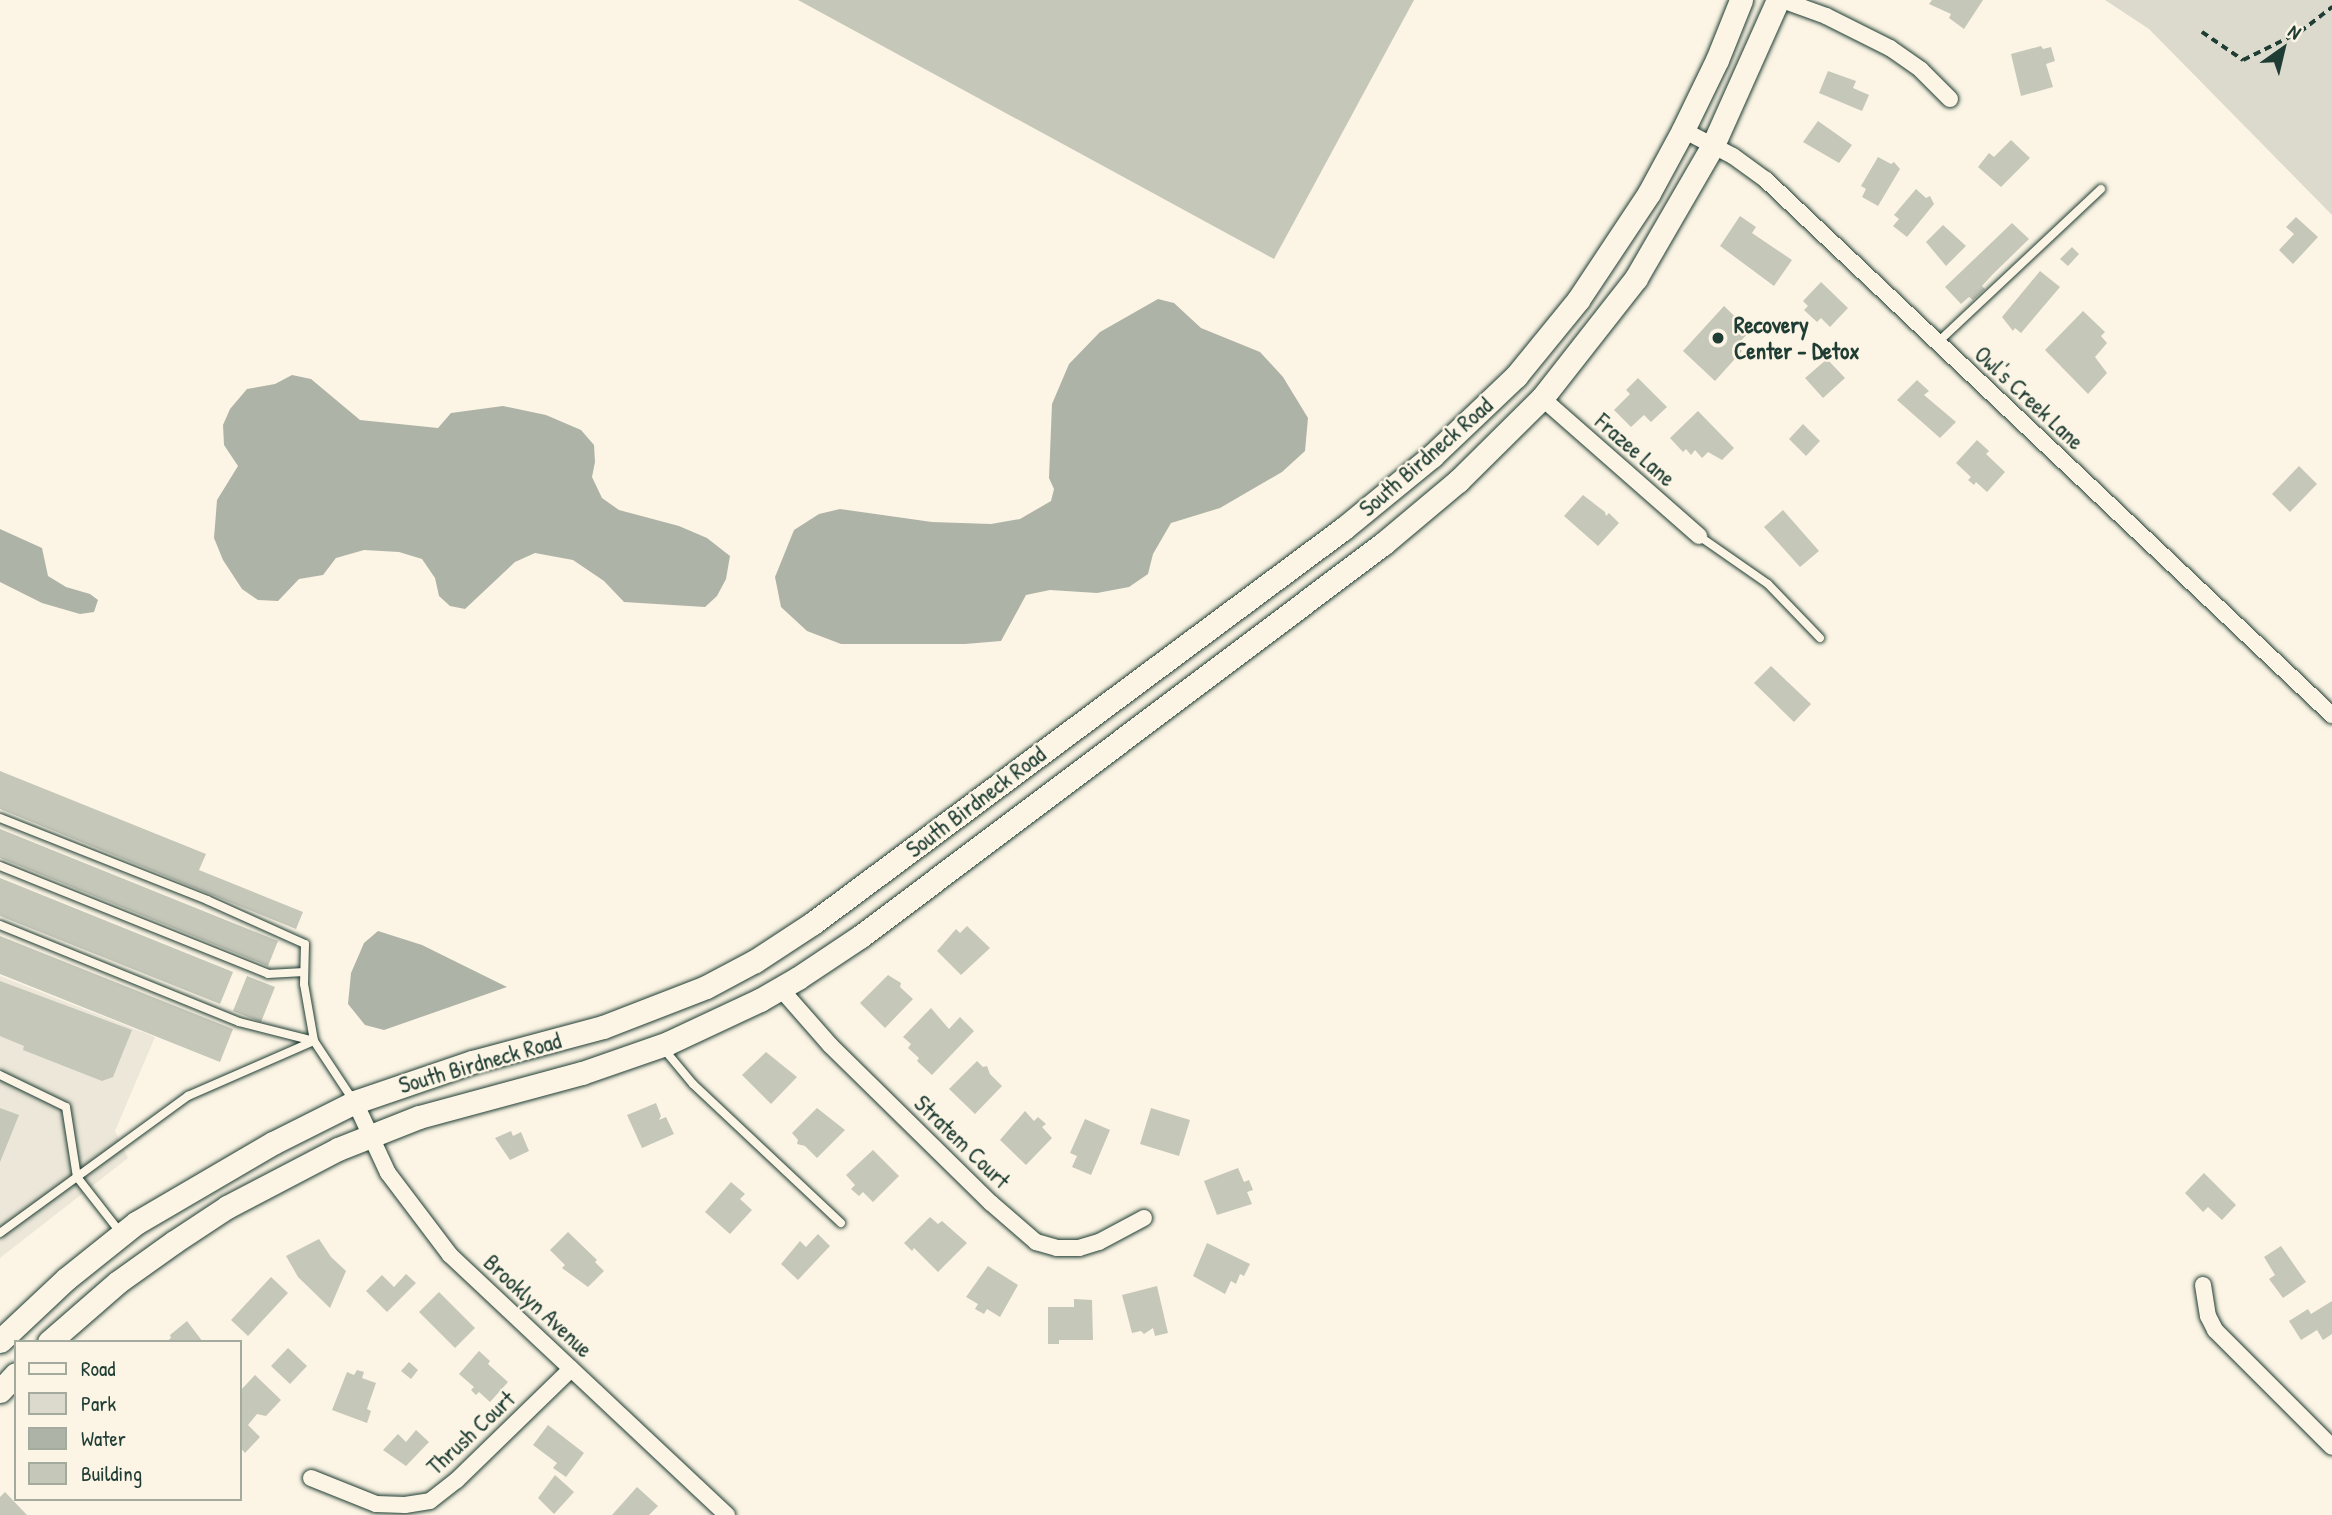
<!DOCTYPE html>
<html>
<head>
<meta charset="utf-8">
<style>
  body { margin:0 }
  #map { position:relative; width:2332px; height:1515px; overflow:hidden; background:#fcf5e5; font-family:"Patrick Hand",sans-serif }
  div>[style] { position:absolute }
  .built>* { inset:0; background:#ece7d8 }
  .green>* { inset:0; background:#dcdacc }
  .water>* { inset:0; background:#aeb3a7 }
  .building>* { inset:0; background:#c5c7b9 }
  .path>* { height:3.5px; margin-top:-1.75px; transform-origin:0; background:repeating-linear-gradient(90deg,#1f3d34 0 7px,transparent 0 12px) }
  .roads { filter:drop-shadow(0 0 2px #1f3d34) drop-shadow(0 0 2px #1f3d34) }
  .service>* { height:8px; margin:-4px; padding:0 4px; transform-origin:4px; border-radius:4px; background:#fcf5e5 }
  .minor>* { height:16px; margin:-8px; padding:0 8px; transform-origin:8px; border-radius:8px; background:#fcf5e5 }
  .secondary>* { height:23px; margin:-11.5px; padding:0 11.5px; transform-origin:11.5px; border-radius:11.5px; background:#fcf5e5 }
  .dots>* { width:19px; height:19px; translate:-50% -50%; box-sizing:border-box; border:4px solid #fcf5e5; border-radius:50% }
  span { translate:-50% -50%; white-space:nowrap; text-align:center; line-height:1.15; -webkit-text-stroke:5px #fcf5e5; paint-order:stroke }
  .poi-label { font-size:23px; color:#1f3d34; font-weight:700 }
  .left { translate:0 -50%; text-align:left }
  .street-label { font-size:23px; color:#1f3d34 }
  .legend { position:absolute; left:14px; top:1340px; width:228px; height:161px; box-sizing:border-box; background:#fcf5e5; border:2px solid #a4ab9e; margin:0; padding:9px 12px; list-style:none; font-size:21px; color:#1f3d34 }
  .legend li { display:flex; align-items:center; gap:14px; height:35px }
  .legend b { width:35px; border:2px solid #a4ab9e }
  .north { position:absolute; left:2248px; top:14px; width:70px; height:70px; -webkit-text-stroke:5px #fcf5e5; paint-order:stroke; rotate:34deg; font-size:19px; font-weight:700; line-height:28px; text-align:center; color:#1f3d34 }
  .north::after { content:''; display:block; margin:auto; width:24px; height:32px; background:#1f3d34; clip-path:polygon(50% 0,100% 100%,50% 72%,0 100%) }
</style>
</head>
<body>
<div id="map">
  <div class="built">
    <i style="clip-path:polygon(0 976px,155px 1037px,115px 1131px,128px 1158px,0 1258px)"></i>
  </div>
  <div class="green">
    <i style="clip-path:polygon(2105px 0,2332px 0,2332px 215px,2149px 29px)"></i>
  </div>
  <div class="water">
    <i style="clip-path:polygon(1158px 299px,1174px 303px,1201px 328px,1260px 352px,1283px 377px,1308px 418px,1305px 451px,1282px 472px,1220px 508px,1171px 523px,1153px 554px,1148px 574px,1129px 587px,1097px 593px,1050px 590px,1026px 595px,1001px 641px,965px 644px,841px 644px,807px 631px,781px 607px,775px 577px,794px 530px,819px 514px,840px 509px,932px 522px,991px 524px,1020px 519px,1051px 501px,1054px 489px,1049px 478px,1052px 404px,1069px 364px,1100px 332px)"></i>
    <i style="clip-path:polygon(292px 375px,311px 379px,360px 420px,438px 428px,451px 413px,503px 406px,546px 415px,581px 430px,594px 445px,595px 462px,592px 477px,602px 498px,619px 510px,679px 526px,707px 538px,730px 556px,726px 579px,717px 596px,705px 607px,624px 602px,604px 581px,573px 560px,535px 553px,515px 562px,465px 609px,450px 606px,439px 596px,435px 578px,422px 559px,399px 552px,364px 550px,336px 558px,323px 575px,299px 579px,278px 601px,258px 600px,242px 589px,223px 560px,214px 538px,217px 500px,238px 466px,224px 445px,223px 425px,230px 409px,247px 389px,275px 384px)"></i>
    <i style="clip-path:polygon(0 529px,42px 548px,48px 576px,66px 587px,90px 594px,98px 600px,94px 612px,80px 614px,42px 603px,0 582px)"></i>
    <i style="clip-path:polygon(378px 931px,422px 945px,507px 987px,384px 1030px,365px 1025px,348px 1004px,351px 973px,364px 943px)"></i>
  </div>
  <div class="building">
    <i style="clip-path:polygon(798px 0,1414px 0,1274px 259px)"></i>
    <i style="clip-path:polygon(1932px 0,1983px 0,1964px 29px,1949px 18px,1951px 14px,1929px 4px)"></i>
    <i style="clip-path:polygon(2041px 46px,2043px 49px,2051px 47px,2055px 61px,2046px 64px,2053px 87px,2021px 96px,2011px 54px)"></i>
    <i style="clip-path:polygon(1828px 71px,1856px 81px,1853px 88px,1869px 95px,1862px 111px,1819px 93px)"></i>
    <i style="clip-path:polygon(1818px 121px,1852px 145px,1839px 163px,1803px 142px)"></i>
    <i style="clip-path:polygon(2011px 140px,2030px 158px,2001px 187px,1978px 167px,1989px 153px,1994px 157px)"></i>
    <i style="clip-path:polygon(1878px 157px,1891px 164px,1894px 162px,1900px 169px,1878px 206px,1862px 197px,1866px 189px,1861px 186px)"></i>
    <i style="clip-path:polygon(1916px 189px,1926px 198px,1930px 196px,1934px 204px,1907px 237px,1893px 226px,1899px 219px,1894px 215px)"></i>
    <i style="clip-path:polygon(1740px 216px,1756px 227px,1752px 233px,1792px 260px,1774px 286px,1720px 246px)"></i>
    <i style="clip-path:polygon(2296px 217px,2318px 237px,2293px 264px,2279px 250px,2294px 234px,2286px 227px)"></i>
    <i style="clip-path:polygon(2012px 223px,2029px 239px,1992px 275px,1982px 286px,1985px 289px,1973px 300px,1969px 297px,1961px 304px,1945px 287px)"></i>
    <i style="clip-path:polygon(1943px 225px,1966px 246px,1946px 266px,1926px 242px)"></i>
    <i style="clip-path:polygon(2072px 247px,2079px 254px,2068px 266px,2060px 259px)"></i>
    <i style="clip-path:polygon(2040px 271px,2060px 287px,2021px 333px,2015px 328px,2013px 331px,2002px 317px)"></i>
    <i style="clip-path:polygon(1821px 282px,1848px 308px,1830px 327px,1821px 318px,1817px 322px,1804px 310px,1808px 306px,1803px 301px)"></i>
    <i style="clip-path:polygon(1724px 306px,1750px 331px,1736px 346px,1742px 351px,1715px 381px,1683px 351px)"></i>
    <i style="clip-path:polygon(2083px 311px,2105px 332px,2101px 336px,2107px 343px,2095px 357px,2107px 373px,2088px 394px,2045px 350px)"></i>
    <i style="clip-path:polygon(1827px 359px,1845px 378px,1823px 398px,1805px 378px)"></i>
    <i style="clip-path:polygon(1638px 378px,1667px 407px,1651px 422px,1644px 415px,1631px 427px,1614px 410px,1630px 394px,1626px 390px)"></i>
    <i style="clip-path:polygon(1917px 380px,1929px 391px,1924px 395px,1956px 422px,1940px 438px,1897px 400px)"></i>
    <i style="clip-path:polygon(1698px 411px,1734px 448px,1722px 460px,1708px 452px,1702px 458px,1695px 450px,1691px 455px,1686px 449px,1683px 452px,1670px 438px)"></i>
    <i style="clip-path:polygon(1803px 424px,1820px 441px,1806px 456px,1789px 439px)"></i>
    <i style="clip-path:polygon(1977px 440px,1989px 451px,1986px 454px,2005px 472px,1987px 492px,1976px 482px,1974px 485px,1968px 480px,1971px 477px,1956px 463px)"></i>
    <i style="clip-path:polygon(2299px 466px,2317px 484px,2290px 512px,2272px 494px)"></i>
    <i style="clip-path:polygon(1583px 495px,1605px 512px,1606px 516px,1609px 513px,1619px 523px,1598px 546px,1564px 516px)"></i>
    <i style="clip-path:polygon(1783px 510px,1819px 551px,1800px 567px,1764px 527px)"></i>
    <i style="clip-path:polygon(1771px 666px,1811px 704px,1794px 722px,1754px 683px)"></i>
    <i style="clip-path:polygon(0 771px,206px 854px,199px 870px,303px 912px,296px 929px,0 809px)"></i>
    <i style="clip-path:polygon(0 829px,278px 941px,268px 966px,0 858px)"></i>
    <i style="clip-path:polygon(0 878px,233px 972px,220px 1004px,0 916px)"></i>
    <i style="clip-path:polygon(967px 926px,990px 948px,961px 975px,937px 951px,956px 929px,960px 933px)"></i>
    <i style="clip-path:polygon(0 936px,233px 1029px,220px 1062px,0 974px)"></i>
    <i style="clip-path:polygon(888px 975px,901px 983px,900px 987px,913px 999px,885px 1028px,860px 1003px)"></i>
    <i style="clip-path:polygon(247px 976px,275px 987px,261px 1022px,233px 1011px)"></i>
    <i style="clip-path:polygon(0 981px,132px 1030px,113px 1077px,102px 1081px,23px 1050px,24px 1046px,0 1036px)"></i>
    <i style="clip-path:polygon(931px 1008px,949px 1029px,960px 1017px,974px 1031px,932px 1075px,917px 1061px,919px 1058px,908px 1048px,911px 1044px,903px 1037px)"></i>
    <i style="clip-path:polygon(766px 1052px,797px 1077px,771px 1104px,742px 1075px)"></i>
    <i style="clip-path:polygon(977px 1061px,983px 1067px,987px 1066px,990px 1074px,1002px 1086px,975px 1114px,949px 1089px)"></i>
    <i style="clip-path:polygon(656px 1103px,661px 1116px,659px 1120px,666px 1117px,674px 1134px,642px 1148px,627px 1115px)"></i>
    <i style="clip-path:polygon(0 1108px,19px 1115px,0 1162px)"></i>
    <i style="clip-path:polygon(817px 1108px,845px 1130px,817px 1158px,805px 1146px,797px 1144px,798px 1140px,792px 1133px)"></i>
    <i style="clip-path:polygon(1151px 1108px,1190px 1120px,1179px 1156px,1140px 1144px)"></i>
    <i style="clip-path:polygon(1025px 1111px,1034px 1121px,1038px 1117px,1046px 1124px,1042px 1127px,1052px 1138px,1026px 1165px,1000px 1140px)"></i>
    <i style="clip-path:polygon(1085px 1119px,1110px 1130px,1091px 1175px,1072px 1167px,1077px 1156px,1070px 1153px)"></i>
    <i style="clip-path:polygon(511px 1131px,513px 1136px,521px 1132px,529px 1151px,510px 1160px,495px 1138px)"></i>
    <i style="clip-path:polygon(873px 1150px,899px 1176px,873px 1202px,863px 1192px,859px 1196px,851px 1189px,855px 1185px,846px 1175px)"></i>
    <i style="clip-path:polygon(1238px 1168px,1244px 1182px,1249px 1180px,1253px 1190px,1247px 1192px,1252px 1204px,1217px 1215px,1204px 1181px)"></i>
    <i style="clip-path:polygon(2204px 1173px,2236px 1205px,2222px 1220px,2208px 1207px,2203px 1212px,2185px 1193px)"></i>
    <i style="clip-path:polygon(731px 1182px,745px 1194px,740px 1199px,752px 1210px,730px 1234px,705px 1212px)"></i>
    <i style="clip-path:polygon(930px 1217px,938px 1224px,942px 1221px,967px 1243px,938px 1272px,914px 1248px,912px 1251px,904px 1243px)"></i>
    <i style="clip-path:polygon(568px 1232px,597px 1260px,595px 1262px,604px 1271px,588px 1287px,562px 1268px,565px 1265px,550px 1250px)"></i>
    <i style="clip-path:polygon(818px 1234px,830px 1246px,798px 1280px,781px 1264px,800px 1241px,806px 1247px)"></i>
    <i style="clip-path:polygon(319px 1239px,331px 1257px,346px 1271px,330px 1308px,298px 1277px,286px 1256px)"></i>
    <i style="clip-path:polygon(1207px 1243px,1250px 1264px,1244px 1276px,1240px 1274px,1236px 1284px,1231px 1281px,1225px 1294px,1193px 1276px)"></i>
    <i style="clip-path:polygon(2281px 1246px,2306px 1282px,2283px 1298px,2269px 1279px,2275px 1275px,2264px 1257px)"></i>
    <i style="clip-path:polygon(988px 1266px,1018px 1285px,1000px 1317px,987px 1309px,984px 1314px,975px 1309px,978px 1304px,966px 1297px)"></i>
    <i style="clip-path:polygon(406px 1274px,416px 1283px,387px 1312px,366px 1291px,382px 1275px,394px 1287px)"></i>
    <i style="clip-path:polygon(271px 1277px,288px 1293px,248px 1336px,231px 1320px)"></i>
    <i style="clip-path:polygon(1157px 1286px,1168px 1333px,1155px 1336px,1153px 1328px,1144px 1334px,1141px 1331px,1132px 1333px,1122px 1295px)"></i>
    <i style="clip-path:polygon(439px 1292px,475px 1328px,455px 1348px,419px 1312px)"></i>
    <i style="clip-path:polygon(1074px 1299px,1092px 1300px,1093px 1340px,1059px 1340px,1059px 1344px,1048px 1344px,1048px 1307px,1074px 1307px)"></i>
    <i style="clip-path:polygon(2332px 1301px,2332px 1334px,2323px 1340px,2317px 1330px,2301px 1340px,2289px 1321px,2308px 1309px,2311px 1314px)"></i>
    <i style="clip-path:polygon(187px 1321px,203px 1342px,166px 1342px,171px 1338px,170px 1335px)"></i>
    <i style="clip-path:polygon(288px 1348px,307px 1366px,290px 1384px,271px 1366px)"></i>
    <i style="clip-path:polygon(479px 1351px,490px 1361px,488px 1364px,508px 1382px,490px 1402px,479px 1392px,476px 1395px,471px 1390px,474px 1387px,459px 1374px)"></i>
    <i style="clip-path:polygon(409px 1362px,418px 1370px,411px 1379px,401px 1371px)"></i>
    <i style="clip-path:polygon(357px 1370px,364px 1372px,362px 1378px,376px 1383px,367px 1409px,371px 1411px,367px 1423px,332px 1410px,347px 1372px,354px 1375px)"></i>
    <i style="clip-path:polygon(255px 1375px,281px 1400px,266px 1416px,257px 1414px,248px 1425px,260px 1437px,245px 1453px,240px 1447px,240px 1391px)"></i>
    <i style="clip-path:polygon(548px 1425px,584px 1453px,566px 1477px,553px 1468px,557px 1463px,533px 1445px)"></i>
    <i style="clip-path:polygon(416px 1430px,429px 1442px,406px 1466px,383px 1450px,398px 1434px,406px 1442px)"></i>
    <i style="clip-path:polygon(555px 1475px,574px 1492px,554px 1514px,538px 1498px)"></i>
    <i style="clip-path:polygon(637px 1487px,658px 1506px,649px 1515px,612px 1515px)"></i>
    <i style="clip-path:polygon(5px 1492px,27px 1515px,0 1515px,0 1497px)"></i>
  </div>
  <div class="path">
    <i style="left:2202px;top:32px;width:50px;rotate:34.3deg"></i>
    <i style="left:2243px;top:60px;width:64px;rotate:-26.2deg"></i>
    <i style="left:2300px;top:32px;width:41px;rotate:-38deg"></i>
  </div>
  <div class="roads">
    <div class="service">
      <i style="left:1937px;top:343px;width:225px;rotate:-43.2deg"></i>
      <i style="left:1699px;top:536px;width:84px;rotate:34.8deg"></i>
      <i style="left:1768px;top:584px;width:75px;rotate:46.1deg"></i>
      <i style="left:0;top:818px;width:223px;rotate:21.6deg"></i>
      <i style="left:207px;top:900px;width:107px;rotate:24.2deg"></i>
      <i style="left:305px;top:944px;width:40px;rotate:91.4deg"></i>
      <i style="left:304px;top:984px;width:58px;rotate:80deg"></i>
      <i style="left:314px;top:1041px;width:77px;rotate:-165.8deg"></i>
      <i style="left:239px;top:1022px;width:258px;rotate:-157.9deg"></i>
      <i style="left:0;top:866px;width:289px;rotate:21.9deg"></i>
      <i style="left:268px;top:974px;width:36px;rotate:-3deg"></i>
      <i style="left:663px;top:1048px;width:47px;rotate:50.2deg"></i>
      <i style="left:693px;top:1084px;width:203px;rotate:43.2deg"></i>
      <i style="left:0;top:1075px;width:73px;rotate:25.9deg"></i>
      <i style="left:66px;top:1107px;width:71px;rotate:81.1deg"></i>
      <i style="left:77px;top:1177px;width:70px;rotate:52deg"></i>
      <i style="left:0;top:1233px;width:233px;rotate:-36.1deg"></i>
      <i style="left:188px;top:1096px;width:137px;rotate:-23.6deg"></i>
      <i style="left:314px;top:1041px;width:71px;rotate:56.5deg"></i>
    </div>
    <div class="minor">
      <i style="left:1782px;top:0;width:47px;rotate:20deg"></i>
      <i style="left:1826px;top:16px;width:72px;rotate:26.6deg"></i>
      <i style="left:1890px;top:48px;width:38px;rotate:35deg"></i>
      <i style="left:1921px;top:70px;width:41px;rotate:45deg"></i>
      <i style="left:1683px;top:130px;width:56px;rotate:27.5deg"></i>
      <i style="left:1733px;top:156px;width:41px;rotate:36deg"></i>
      <i style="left:1766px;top:180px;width:779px;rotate:43.39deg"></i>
      <i style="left:1542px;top:398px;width:209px;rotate:41.3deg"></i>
      <i style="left:780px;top:988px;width:76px;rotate:48.7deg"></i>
      <i style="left:830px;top:1045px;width:226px;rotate:44.5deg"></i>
      <i style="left:991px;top:1203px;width:60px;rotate:40.9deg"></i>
      <i style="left:1036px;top:1242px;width:22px;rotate:16deg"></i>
      <i style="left:1057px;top:1248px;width:22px"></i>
      <i style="left:1079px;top:1248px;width:21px;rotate:-17deg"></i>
      <i style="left:1099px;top:1242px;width:51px;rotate:-28.1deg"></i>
      <i style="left:355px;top:1102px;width:78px;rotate:65.1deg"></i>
      <i style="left:388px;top:1173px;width:103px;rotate:52.9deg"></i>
      <i style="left:450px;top:1255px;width:380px;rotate:43.2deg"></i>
      <i style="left:2203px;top:1285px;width:31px;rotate:81deg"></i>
      <i style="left:2208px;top:1316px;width:16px;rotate:63deg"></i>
      <i style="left:2215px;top:1330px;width:165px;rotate:45deg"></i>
      <i style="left:311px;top:1478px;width:70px;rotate:21.8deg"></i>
      <i style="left:376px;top:1504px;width:29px;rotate:2deg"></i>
      <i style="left:405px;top:1505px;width:25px;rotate:-9deg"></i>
      <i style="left:430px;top:1501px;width:34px;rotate:-38deg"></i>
      <i style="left:457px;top:1480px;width:159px;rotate:-44.2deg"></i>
    </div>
    <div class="secondary">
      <i style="left:0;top:1341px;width:91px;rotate:-43.2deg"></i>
      <i style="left:66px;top:1279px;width:90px;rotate:-38.7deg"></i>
      <i style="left:136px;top:1223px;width:159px;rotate:-30.3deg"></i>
      <i style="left:273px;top:1143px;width:92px;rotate:-26.6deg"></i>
      <i style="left:355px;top:1102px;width:124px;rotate:-18.9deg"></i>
      <i style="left:472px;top:1062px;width:136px;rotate:-15deg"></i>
      <i style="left:603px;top:1027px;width:110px;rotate:-21.2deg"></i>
      <i style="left:706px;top:987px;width:55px;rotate:-28deg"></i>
      <i style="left:755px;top:961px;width:69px;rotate:-33.2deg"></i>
      <i style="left:813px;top:923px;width:662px;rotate:-36.64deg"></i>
      <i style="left:1344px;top:528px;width:114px;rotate:-39.3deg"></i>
      <i style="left:1432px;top:456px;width:116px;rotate:-43.6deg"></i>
      <i style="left:1516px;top:376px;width:98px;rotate:-50.8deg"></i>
      <i style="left:1578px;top:300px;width:128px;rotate:-56.4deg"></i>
      <i style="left:1649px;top:193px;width:72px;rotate:-61.6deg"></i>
      <i style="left:1683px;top:130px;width:78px;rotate:-64.1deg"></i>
      <i style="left:1717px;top:60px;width:65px;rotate:-68.2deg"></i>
      <i style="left:49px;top:1342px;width:91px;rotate:-41deg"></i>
      <i style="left:118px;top:1282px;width:69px;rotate:-35.5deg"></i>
      <i style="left:174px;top:1242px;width:64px;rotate:-33.4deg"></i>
      <i style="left:227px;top:1207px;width:125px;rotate:-27.6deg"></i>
      <i style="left:338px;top:1149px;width:87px;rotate:-21.6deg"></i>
      <i style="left:419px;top:1117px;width:169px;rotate:-15.1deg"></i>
      <i style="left:582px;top:1073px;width:91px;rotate:-19.2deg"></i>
      <i style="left:668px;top:1043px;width:102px;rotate:-25.1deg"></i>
      <i style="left:760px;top:1000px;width:44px;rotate:-30.1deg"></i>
      <i style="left:798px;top:978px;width:76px;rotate:-33.7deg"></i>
      <i style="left:861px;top:936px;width:654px;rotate:-36.92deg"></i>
      <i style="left:1384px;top:543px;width:97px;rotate:-40deg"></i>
      <i style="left:1458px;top:481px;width:118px;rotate:-44.7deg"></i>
      <i style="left:1542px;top:398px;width:152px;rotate:-51.9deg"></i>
      <i style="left:1636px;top:278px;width:154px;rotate:-59.9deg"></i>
      <i style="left:1713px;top:145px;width:159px;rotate:-65.9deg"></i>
      <i style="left:0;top:1391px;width:23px;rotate:-47deg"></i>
    </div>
  </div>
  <div class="dots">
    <i style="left:1718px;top:338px;background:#1f3d34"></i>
  </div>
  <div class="poi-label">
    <span class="left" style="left:1734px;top:338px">Recovery<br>Center - Detox</span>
  </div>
  <div class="street-label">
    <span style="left:2029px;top:398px;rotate:43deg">Owl's Creek Lane</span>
    <span style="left:1635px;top:450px;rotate:41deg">Frazee Lane</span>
    <span style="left:1426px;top:457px;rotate:-41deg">South Birdneck Road</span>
    <span style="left:976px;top:802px;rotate:-37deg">South Birdneck Road</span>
    <span style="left:480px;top:1063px;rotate:-16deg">South Birdneck Road</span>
    <span style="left:962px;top:1142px;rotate:44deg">Stratem Court</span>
    <span style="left:538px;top:1306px;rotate:43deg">Brooklyn Avenue</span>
    <span style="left:471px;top:1433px;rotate:-43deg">Thrush Court</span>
  </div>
  <ul class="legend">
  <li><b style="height:9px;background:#fcf5e5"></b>Road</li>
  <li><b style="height:19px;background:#dcdacc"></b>Park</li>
  <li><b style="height:19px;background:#aeb3a7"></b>Water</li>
  <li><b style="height:19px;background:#c5c7b9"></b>Building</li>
  </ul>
  <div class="north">N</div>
</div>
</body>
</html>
